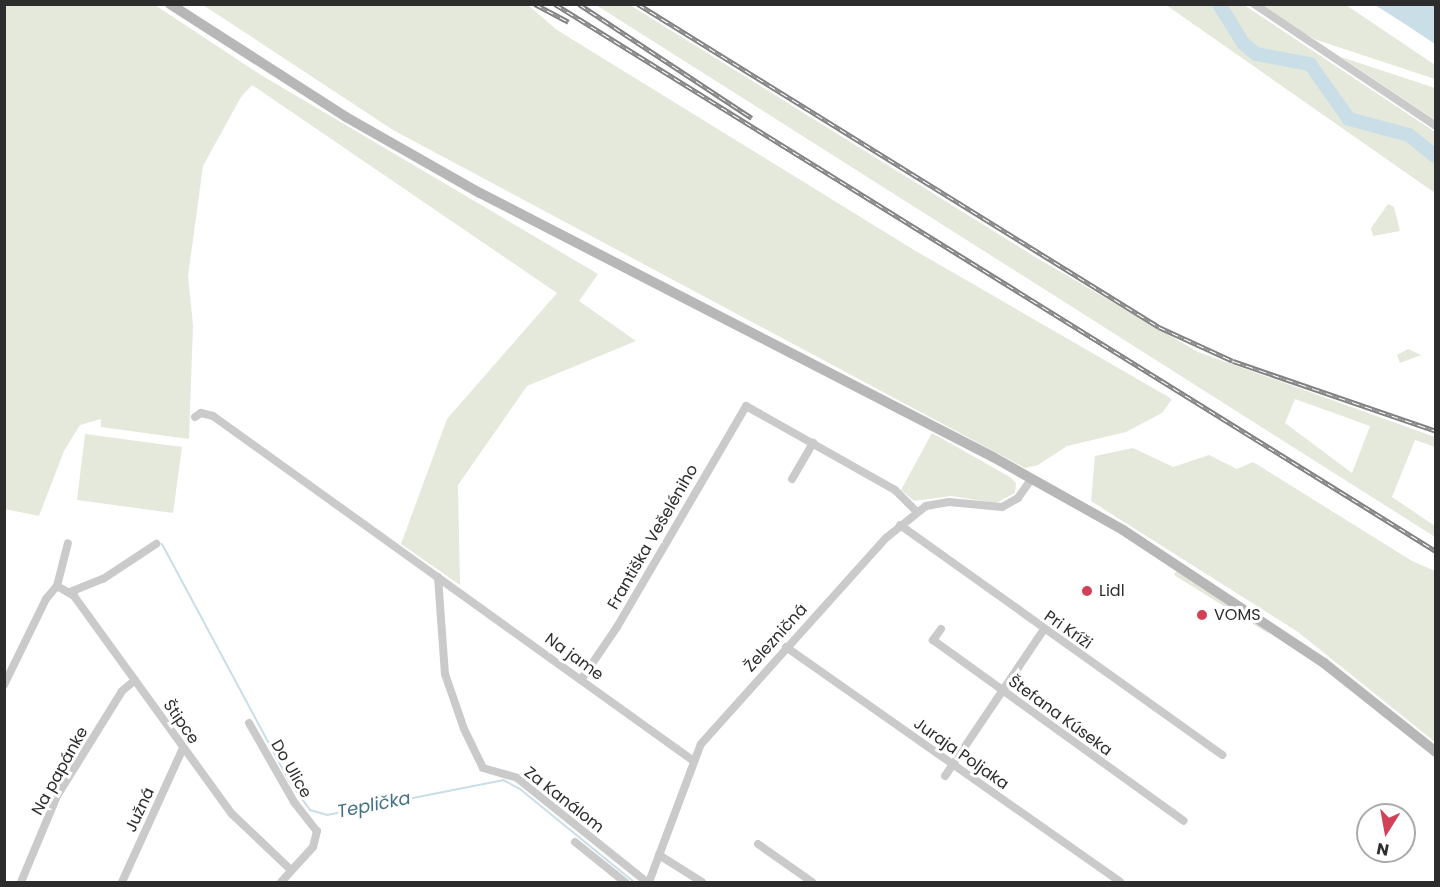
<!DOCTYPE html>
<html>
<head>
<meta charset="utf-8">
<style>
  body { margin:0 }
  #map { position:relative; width:1440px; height:887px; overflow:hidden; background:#fff; font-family:Poppins,sans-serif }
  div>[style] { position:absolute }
  .green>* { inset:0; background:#e4e9dc }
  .water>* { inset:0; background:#cadee7 }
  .stream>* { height:2px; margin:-1px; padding:0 1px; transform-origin:1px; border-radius:1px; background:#cadee7 }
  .river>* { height:14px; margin:-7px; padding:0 7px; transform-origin:7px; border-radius:7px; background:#cadee7 }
  .street>* { height:8px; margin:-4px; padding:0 4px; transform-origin:4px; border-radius:4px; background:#cacaca }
  .secondary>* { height:10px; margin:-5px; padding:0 5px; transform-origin:5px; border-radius:5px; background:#b7b7b7 }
  .rail>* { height:4.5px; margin-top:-2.25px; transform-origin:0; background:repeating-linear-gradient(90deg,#fff 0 7px,#828282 0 14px); box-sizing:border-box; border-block:2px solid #828282 }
  .dots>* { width:16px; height:16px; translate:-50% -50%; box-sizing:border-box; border:3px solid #fff; border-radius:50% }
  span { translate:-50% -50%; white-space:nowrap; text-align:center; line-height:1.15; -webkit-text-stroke:6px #fff; paint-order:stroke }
  .street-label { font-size:16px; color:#2d2d2d }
  .poi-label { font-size:16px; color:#2d2d2d }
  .left { translate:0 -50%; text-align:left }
  .water-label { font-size:18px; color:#447186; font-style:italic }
  .frame { position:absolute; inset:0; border:6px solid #2d2d2d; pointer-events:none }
  .north { position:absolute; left:1356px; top:803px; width:60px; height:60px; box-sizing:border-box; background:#fff; border:2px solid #ababab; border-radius:50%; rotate:191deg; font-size:16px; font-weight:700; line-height:24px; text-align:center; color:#2d2d2d }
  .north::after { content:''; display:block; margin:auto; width:21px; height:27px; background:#d24157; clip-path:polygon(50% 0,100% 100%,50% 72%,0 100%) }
</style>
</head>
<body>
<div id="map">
  <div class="green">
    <i style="clip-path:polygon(4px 5px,155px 5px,261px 75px,598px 274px,579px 301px,636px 341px,527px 386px,458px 485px,460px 585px,401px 544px,447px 419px,557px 293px,252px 85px,241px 97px,203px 166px,188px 276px,193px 325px,189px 439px,101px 427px,101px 419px,80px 425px,64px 451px,39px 516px,5px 509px)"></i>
    <i style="clip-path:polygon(203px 5px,528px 5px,557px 30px,914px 250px,1172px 399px,1162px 413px,1126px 432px,1067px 446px,1038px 465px,1025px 468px,393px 130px)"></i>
    <i style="clip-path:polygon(evenodd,596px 5px,630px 5px,1037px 258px,1198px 352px,1435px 437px,1435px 447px,1415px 440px,1392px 497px,1435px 526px,1435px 537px,596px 5px,1295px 399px,1370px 426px,1352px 473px,1285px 423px,1295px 399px)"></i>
    <i style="clip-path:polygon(1166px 5px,1244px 5px,1435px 132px,1435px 193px)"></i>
    <i style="clip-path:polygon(1249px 5px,1346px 5px,1435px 65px,1435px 79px,1317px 40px)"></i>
    <i style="clip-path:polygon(1341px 57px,1435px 88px,1435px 120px)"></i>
    <i style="clip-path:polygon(1388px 204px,1394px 207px,1400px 231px,1373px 236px,1371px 228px)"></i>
    <i style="clip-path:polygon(1408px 349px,1421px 355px,1400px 363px,1397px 355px)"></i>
    <i style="clip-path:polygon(932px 433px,1010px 477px,1016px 483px,1015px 493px,996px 503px,951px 496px,914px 501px,901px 490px)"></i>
    <i style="clip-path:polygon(85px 434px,182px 447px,173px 513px,77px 500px)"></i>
    <i style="clip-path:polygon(1133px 448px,1173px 467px,1209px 455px,1237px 469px,1253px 462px,1412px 561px,1435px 571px,1435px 742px,1298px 632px,1091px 501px,1095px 456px)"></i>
    <i style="clip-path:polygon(1176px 571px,1268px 632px,1269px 634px,1174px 575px)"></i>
  </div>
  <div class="water">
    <i style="clip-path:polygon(1375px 5px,1435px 5px,1435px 44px,1408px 26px)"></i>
  </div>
  <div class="stream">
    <i style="left:162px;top:544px;width:269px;rotate:61.8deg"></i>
    <i style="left:289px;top:781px;width:36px;rotate:54deg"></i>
    <i style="left:310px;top:810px;width:18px;rotate:16deg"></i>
    <i style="left:327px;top:815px;width:179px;rotate:-11.2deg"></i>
    <i style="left:503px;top:780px;width:19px;rotate:28deg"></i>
    <i style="left:520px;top:789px;width:147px;rotate:39.2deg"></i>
  </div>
  <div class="river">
    <i style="left:1219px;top:4px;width:46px;rotate:58.4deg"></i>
    <i style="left:1243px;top:43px;width:17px;rotate:40deg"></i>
    <i style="left:1256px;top:54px;width:55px;rotate:10.5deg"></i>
    <i style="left:1310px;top:64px;width:67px;rotate:54.7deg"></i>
    <i style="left:1349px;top:119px;width:62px;rotate:14.9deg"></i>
    <i style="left:1409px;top:135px;width:35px;rotate:39deg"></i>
  </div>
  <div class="street">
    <i style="left:1254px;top:4px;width:219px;rotate:33.8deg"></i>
    <i style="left:195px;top:417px;width:7px;rotate:-34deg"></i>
    <i style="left:201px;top:413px;width:12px;rotate:14deg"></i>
    <i style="left:213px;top:416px;width:590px;rotate:35.68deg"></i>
    <i style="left:792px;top:479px;width:42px;rotate:-59.7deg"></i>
    <i style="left:900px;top:525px;width:396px;rotate:35.5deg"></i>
    <i style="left:438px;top:577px;width:97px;rotate:85.9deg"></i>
    <i style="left:445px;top:674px;width:58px;rotate:70.9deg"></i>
    <i style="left:464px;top:729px;width:43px;rotate:64deg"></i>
    <i style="left:483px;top:768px;width:35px;rotate:16deg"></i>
    <i style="left:517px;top:778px;width:166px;rotate:38.7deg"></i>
    <i style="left:57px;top:586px;width:20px;rotate:30deg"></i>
    <i style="left:74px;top:596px;width:269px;rotate:54.1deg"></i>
    <i style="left:232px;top:814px;width:80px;rotate:43.5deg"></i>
    <i style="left:70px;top:592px;width:35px;rotate:-22deg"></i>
    <i style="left:103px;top:579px;width:64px;rotate:-33.4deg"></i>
    <i style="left:941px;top:629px;width:14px;rotate:126deg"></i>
    <i style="left:933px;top:640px;width:309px;rotate:35.8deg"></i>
    <i style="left:786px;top:647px;width:408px;rotate:35.1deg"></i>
    <i style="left:581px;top:680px;width:64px;rotate:-55.8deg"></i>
    <i style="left:617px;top:627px;width:256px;rotate:-59.7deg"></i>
    <i style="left:746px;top:406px;width:171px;rotate:29.4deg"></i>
    <i style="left:895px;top:490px;width:30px;rotate:45deg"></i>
    <i style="left:4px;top:685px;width:96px;rotate:-64deg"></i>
    <i style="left:46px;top:599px;width:17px;rotate:-50deg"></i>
    <i style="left:57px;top:586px;width:44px;rotate:-75.7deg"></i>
    <i style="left:249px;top:723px;width:91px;rotate:60.3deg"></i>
    <i style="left:294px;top:802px;width:37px;rotate:52deg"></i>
    <i style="left:317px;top:831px;width:16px;rotate:104deg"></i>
    <i style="left:313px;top:847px;width:47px;rotate:132.4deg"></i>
    <i style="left:945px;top:776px;width:177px;rotate:-56deg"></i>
    <i style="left:575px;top:842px;width:64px;rotate:38.7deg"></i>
    <i style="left:758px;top:844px;width:66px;rotate:35.1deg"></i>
    <i style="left:659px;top:855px;width:51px;rotate:32.1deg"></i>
    <i style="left:21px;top:882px;width:93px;rotate:-67.3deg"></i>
    <i style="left:57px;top:796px;width:123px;rotate:-58.2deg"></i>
    <i style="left:122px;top:691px;width:17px;rotate:-40deg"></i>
    <i style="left:122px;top:882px;width:147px;rotate:-65.5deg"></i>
    <i style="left:649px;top:882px;width:147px;rotate:-69.4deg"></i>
    <i style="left:701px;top:744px;width:277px;rotate:-48.1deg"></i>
    <i style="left:886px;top:538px;width:51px;rotate:-38.7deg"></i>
    <i style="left:926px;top:506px;width:23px;rotate:-10deg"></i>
    <i style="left:949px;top:502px;width:53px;rotate:5.4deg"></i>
    <i style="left:1002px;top:507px;width:18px;rotate:-29deg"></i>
    <i style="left:1018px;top:498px;width:24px;rotate:-55deg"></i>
  </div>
  <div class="secondary">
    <i style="left:170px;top:4px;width:209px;rotate:32.7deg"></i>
    <i style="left:346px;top:117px;width:154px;rotate:29.6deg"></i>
    <i style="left:480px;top:193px;width:577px;rotate:27.23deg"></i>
    <i style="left:993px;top:457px;width:149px;rotate:29.3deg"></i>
    <i style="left:1123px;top:530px;width:241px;rotate:33.5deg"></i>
    <i style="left:1324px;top:663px;width:143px;rotate:38.5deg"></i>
  </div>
  <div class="rail">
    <i style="left:535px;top:4px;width:38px;rotate:28deg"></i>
    <i style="left:555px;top:4px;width:1037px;rotate:31.84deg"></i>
    <i style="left:579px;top:4px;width:207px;rotate:33.4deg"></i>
    <i style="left:638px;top:4px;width:613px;rotate:31.8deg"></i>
    <i style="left:1159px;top:327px;width:81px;rotate:24.7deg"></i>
    <i style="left:1233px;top:361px;width:215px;rotate:19deg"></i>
  </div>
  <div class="dots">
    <i style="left:1087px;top:591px;background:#d24157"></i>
    <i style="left:1202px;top:615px;background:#d24157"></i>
  </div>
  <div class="street-label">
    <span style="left:653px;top:537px;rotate:-60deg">Františka Vešeléniho</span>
    <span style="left:1068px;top:630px;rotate:35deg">Pri Kríži</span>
    <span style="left:776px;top:638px;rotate:-48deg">Železničná</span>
    <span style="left:574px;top:657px;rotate:36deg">Na jame</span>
    <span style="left:1060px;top:716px;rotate:36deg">Štefana Kúseka</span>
    <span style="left:181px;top:722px;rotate:55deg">Štipce</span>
    <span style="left:961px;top:754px;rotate:35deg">Juraja Poljaka</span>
    <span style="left:291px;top:769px;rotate:60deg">Do Ulice</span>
    <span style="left:60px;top:771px;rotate:-61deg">Na papánke</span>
    <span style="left:564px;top:800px;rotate:38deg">Za Kanálom</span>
    <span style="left:140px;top:810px;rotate:-65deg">Južná</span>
  </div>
  <div class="poi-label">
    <span class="left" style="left:1099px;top:591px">Lidl</span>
    <span class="left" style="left:1214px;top:615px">VOMS</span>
  </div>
  <div class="water-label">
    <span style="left:374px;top:805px;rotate:-11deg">Teplička</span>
  </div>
  <div class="frame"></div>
  <div class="north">N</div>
</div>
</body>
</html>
